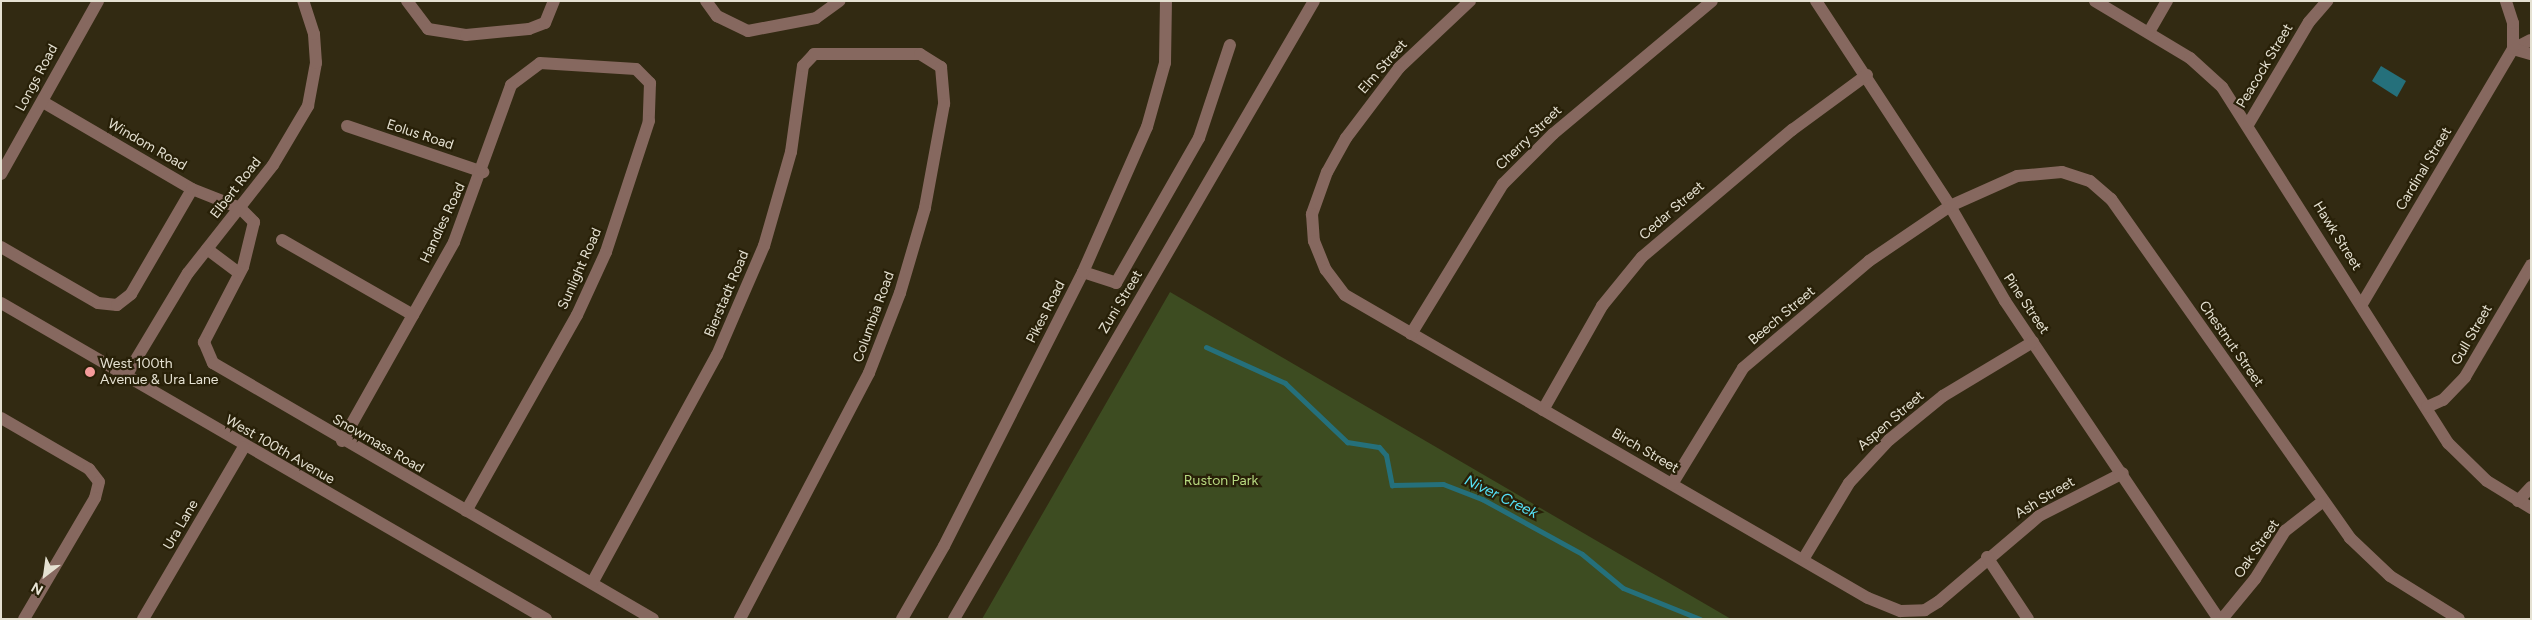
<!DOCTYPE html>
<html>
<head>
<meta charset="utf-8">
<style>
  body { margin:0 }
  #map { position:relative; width:2532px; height:620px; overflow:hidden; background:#322a12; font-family:Figtree,sans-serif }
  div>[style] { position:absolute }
  .green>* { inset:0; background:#3d4c21 }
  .water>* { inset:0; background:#25707b }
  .stream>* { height:5px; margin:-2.5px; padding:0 2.5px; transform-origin:2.5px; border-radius:2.5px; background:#25707b }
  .minor>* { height:12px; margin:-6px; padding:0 6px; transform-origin:6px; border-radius:6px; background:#86685f }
  .dots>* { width:14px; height:14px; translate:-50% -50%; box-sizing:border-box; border:2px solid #282008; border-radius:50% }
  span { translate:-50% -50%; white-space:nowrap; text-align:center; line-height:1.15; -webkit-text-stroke:4.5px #282008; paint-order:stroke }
  .street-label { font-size:14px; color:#e5e1d2 }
  .poi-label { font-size:14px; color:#e5e1d2 }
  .left { translate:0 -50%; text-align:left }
  .park-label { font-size:14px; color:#b8da81 }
  .water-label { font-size:15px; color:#55e0f6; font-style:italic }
  .frame { position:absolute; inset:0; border:2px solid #e5e1d2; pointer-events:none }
  .north { position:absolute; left:20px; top:550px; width:50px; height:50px; -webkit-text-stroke:4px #282008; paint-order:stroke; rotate:210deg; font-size:14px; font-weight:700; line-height:20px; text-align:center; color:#e5e1d2 }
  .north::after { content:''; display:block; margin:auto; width:18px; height:22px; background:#e5e1d2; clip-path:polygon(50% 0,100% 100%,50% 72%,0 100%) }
</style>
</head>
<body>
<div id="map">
  <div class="green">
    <i style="clip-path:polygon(1170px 292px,1573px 527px,1731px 619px,982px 619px)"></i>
  </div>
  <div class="water">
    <i style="clip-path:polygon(2381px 66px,2406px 81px,2397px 97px,2372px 81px)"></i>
  </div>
  <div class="stream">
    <i style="left:1206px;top:347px;width:87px;rotate:24.5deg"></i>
    <i style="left:1285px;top:383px;width:86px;rotate:43.6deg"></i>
    <i style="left:1347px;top:442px;width:32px;rotate:9deg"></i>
    <i style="left:1379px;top:447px;width:11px;rotate:49deg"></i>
    <i style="left:1386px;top:455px;width:31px;rotate:79deg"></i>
    <i style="left:1392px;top:485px;width:51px;rotate:-1.1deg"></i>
    <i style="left:1443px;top:484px;width:42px;rotate:21deg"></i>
    <i style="left:1482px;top:499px;width:114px;rotate:28.8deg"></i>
    <i style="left:1582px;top:554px;width:53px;rotate:39.7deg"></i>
    <i style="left:1623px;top:588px;width:83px;rotate:21.9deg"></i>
  </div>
  <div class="minor">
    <i style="left:407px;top:1px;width:35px;rotate:53deg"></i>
    <i style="left:428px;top:29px;width:38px;rotate:9deg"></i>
    <i style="left:466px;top:35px;width:63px;rotate:-5.4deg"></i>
    <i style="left:529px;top:29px;width:17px;rotate:-21deg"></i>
    <i style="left:545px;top:23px;width:24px;rotate:-68deg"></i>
    <i style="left:706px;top:1px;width:19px;rotate:54deg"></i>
    <i style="left:717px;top:16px;width:34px;rotate:26deg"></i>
    <i style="left:748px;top:31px;width:69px;rotate:-10.8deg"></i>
    <i style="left:816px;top:18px;width:29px;rotate:-36deg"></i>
    <i style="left:1470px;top:1px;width:98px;rotate:136.7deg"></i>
    <i style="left:1399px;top:68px;width:88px;rotate:127.1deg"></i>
    <i style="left:1346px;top:138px;width:39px;rotate:119deg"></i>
    <i style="left:1327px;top:172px;width:45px;rotate:109.7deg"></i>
    <i style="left:1312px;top:214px;width:27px;rotate:86deg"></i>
    <i style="left:1314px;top:241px;width:31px;rotate:68deg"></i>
    <i style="left:1326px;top:270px;width:31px;rotate:53deg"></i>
    <i style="left:1345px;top:295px;width:604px;rotate:30.09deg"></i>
    <i style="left:1868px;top:598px;width:35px;rotate:22deg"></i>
    <i style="left:1901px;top:611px;width:24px;rotate:-2deg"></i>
    <i style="left:1925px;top:610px;width:15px;rotate:-32deg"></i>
    <i style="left:1938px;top:602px;width:133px;rotate:-40.4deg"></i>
    <i style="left:2039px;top:516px;width:94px;rotate:-27.1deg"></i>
    <i style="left:1816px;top:1px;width:245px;rotate:56.8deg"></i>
    <i style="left:1950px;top:206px;width:110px;rotate:59.9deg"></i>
    <i style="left:2005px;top:301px;width:383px;rotate:56.1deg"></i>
    <i style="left:2095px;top:1px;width:111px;rotate:31deg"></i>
    <i style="left:2190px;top:58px;width:43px;rotate:42.2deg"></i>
    <i style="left:2222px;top:87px;width:422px;rotate:57.6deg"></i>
    <i style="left:2448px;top:443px;width:54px;rotate:44.3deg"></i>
    <i style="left:2487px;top:481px;width:52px;rotate:31.5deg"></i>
    <i style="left:2149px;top:32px;width:36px;rotate:-60deg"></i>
    <i style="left:2513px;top:49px;width:20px;rotate:-27deg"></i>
    <i style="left:2513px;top:49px;width:19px;rotate:16deg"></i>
    <i style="left:43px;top:102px;width:173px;rotate:30.3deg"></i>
    <i style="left:192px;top:189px;width:52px;rotate:21.6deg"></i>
    <i style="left:240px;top:208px;width:20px;rotate:45deg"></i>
    <i style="left:254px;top:222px;width:46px;rotate:103.7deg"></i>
    <i style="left:243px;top:267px;width:85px;rotate:117.5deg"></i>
    <i style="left:204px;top:342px;width:23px;rotate:67deg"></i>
    <i style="left:213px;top:363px;width:509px;rotate:30.19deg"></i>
    <i style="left:2249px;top:123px;width:117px;rotate:-59.3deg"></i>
    <i style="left:2309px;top:22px;width:28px;rotate:-49deg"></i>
    <i style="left:347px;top:126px;width:144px;rotate:18.7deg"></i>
    <i style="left:1px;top:174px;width:198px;rotate:-60.7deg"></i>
    <i style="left:282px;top:240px;width:151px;rotate:29.8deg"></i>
    <i style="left:1px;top:247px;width:112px;rotate:30deg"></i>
    <i style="left:98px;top:303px;width:19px;rotate:6deg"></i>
    <i style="left:117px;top:305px;width:18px;rotate:-38deg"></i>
    <i style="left:131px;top:294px;width:121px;rotate:-59.8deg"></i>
    <i style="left:207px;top:249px;width:40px;rotate:37deg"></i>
    <i style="left:1083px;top:272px;width:35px;rotate:18deg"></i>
    <i style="left:1116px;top:283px;width:167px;rotate:-60.2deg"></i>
    <i style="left:1199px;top:138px;width:98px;rotate:-71.6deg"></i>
    <i style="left:1px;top:303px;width:630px;rotate:30.11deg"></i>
    <i style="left:2362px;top:304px;width:296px;rotate:-59.4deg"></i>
    <i style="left:2513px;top:49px;width:26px;rotate:-90deg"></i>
    <i style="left:2513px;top:23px;width:23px;rotate:-108deg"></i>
    <i style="left:1411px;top:334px;width:176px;rotate:-58.5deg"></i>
    <i style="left:1503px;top:184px;width:71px;rotate:-45deg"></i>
    <i style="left:1553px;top:134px;width:207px;rotate:-39.9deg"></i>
    <i style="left:126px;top:376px;width:120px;rotate:-59deg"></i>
    <i style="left:188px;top:273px;width:137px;rotate:-51.8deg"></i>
    <i style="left:273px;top:165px;width:69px;rotate:-59.3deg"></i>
    <i style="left:308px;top:106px;width:44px;rotate:-79.5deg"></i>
    <i style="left:316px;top:63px;width:29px;rotate:-94deg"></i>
    <i style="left:314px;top:34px;width:35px;rotate:-108deg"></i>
    <i style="left:2427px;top:407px;width:17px;rotate:-24deg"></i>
    <i style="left:2443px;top:400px;width:32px;rotate:-46deg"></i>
    <i style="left:2465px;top:377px;width:130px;rotate:-59.5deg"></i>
    <i style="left:1543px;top:410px;width:120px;rotate:-60.4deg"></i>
    <i style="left:1602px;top:306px;width:63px;rotate:-50.8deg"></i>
    <i style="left:1642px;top:257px;width:197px;rotate:-40.3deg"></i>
    <i style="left:1792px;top:130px;width:93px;rotate:-36.3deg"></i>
    <i style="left:1px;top:418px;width:102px;rotate:30.1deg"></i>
    <i style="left:89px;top:469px;width:16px;rotate:52deg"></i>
    <i style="left:99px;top:482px;width:16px;rotate:104deg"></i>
    <i style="left:95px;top:498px;width:140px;rotate:120.4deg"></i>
    <i style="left:342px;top:441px;width:228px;rotate:-60.6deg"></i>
    <i style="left:454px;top:242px;width:167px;rotate:-70deg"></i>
    <i style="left:511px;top:85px;width:36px;rotate:-37deg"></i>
    <i style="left:540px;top:63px;width:96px;rotate:3.6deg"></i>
    <i style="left:636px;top:69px;width:20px;rotate:45deg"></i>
    <i style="left:650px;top:83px;width:38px;rotate:92deg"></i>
    <i style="left:649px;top:121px;width:138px;rotate:108.2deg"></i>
    <i style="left:606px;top:252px;width:69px;rotate:114.7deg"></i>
    <i style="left:577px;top:315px;width:225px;rotate:119.5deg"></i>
    <i style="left:1672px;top:484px;width:136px;rotate:-58.5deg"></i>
    <i style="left:1743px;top:368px;width:165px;rotate:-40.3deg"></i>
    <i style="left:1869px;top:261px;width:98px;rotate:-34.2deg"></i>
    <i style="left:1950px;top:206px;width:73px;rotate:-24.1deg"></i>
    <i style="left:2017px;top:176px;width:45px;rotate:-5.1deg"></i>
    <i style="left:2062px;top:172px;width:29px;rotate:18deg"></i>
    <i style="left:2090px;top:181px;width:28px;rotate:41deg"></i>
    <i style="left:2111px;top:199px;width:415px;rotate:54.8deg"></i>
    <i style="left:2350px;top:538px;width:55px;rotate:43.5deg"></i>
    <i style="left:2390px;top:576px;width:81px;rotate:31.9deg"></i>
    <i style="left:2518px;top:501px;width:19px;rotate:-47deg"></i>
    <i style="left:1987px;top:557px;width:74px;rotate:56.5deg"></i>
    <i style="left:1804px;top:558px;width:87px;rotate:-59deg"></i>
    <i style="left:1849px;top:483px;width:59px;rotate:-47.1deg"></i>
    <i style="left:1889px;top:440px;width:70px;rotate:-39.2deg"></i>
    <i style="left:1943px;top:396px;width:105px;rotate:-31deg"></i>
    <i style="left:592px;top:583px;width:260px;rotate:-61.3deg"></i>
    <i style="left:717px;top:355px;width:119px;rotate:-66.7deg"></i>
    <i style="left:764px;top:246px;width:98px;rotate:-74deg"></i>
    <i style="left:791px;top:152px;width:87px;rotate:-82.1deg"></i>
    <i style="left:803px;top:66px;width:16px;rotate:-47deg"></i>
    <i style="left:814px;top:54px;width:106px"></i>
    <i style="left:920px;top:54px;width:25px;rotate:32deg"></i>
    <i style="left:941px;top:67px;width:37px;rotate:85deg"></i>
    <i style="left:944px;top:104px;width:106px;rotate:100.4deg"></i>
    <i style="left:925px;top:208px;width:89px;rotate:106.4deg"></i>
    <i style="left:900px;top:293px;width:86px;rotate:111.2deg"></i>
    <i style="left:869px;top:373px;width:278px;rotate:117.7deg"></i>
    <i style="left:143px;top:619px;width:199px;rotate:-59.6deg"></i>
    <i style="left:902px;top:619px;width:84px;rotate:-60.1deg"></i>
    <i style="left:944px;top:546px;width:307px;rotate:-63.1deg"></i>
    <i style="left:1083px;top:272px;width:158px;rotate:-66.2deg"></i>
    <i style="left:1147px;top:127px;width:66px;rotate:-74.3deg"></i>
    <i style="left:1165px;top:63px;width:62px;rotate:-89.1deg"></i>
    <i style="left:954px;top:619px;width:715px;rotate:-59.78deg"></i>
    <i style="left:2222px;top:619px;width:52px;rotate:-50.5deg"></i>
    <i style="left:2255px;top:579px;width:57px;rotate:-58deg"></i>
    <i style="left:2285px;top:531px;width:47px;rotate:-38.1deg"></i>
  </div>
  <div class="dots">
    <i style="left:90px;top:372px;background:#f59b9b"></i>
  </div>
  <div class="street-label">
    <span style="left:2265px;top:66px;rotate:-59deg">Peacock Street</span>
    <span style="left:1383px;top:67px;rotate:-49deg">Elm Street</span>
    <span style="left:37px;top:78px;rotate:-62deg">Longs Road</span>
    <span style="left:420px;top:135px;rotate:18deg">Eolus Road</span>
    <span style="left:1529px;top:138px;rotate:-44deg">Cherry Street</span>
    <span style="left:147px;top:145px;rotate:30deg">Windom Road</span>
    <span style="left:2424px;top:169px;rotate:-59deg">Cardinal Street</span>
    <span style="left:236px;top:188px;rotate:-52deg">Elbert Road</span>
    <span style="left:1672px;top:211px;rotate:-41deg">Cedar Street</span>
    <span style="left:443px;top:223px;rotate:-65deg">Handles Road</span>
    <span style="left:2337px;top:236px;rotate:58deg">Hawk Street</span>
    <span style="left:580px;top:269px;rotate:-66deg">Sunlight Road</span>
    <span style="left:727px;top:294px;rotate:-67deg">Bierstadt Road</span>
    <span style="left:1121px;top:302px;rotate:-59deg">Zuni Street</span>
    <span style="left:2026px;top:304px;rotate:56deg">Pine Street</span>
    <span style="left:1046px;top:312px;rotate:-63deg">Pikes Road</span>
    <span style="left:1782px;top:316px;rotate:-40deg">Beech Street</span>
    <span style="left:874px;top:317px;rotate:-70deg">Columbia Road</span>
    <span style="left:2472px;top:335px;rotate:-60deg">Gull Street</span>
    <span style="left:2231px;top:344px;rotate:55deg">Chestnut Street</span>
    <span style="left:1891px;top:421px;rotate:-41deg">Aspen Street</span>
    <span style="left:378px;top:444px;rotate:30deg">Snowmass Road</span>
    <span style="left:280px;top:450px;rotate:30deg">West 100th Avenue</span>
    <span style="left:1645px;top:451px;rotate:30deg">Birch Street</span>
    <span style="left:2045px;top:498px;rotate:-31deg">Ash Street</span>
    <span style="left:181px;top:525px;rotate:-60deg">Ura Lane</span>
    <span style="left:2257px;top:549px;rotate:-55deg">Oak Street</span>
  </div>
  <div class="poi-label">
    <span class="left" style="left:100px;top:372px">West 100th<br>Avenue &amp; Ura Lane</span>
  </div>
  <div class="park-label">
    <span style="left:1221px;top:481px">Ruston Park</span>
  </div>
  <div class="water-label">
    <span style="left:1501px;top:497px;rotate:26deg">Niver Creek</span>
  </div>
  <div class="frame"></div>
  <div class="north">N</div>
</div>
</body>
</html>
